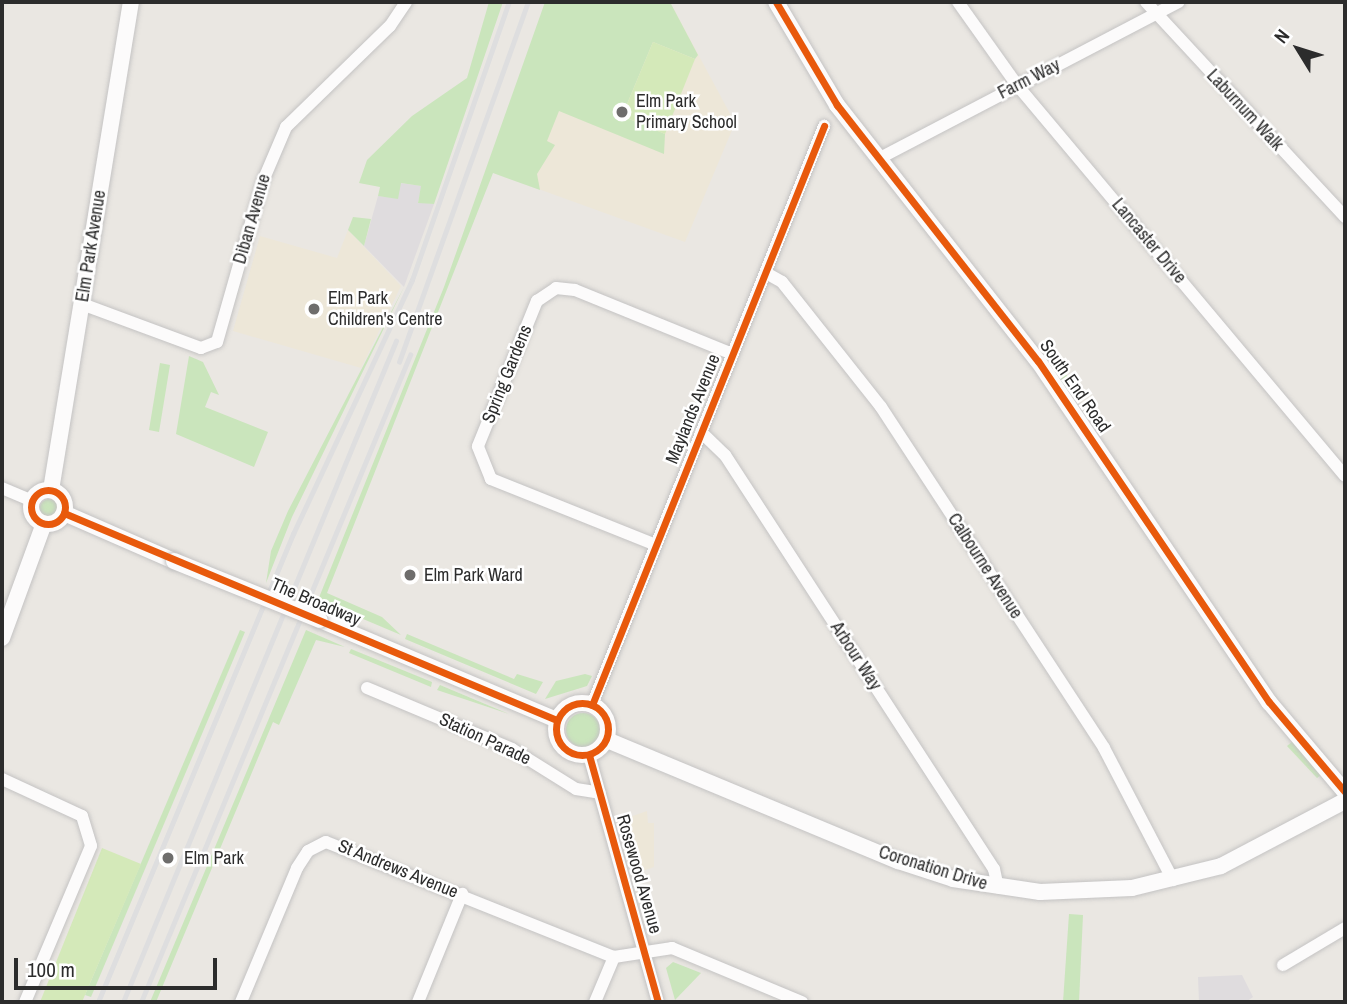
<!DOCTYPE html>
<html>
<head>
<meta charset="utf-8">
<style>
  body { margin:0 }
  #map { position:relative; width:1347px; height:1004px; overflow:hidden; background:#eae7e2; font-family:"Archivo Narrow",sans-serif }
  div>[style] { position:absolute }
  .industrial>* { inset:0; background:#dfdcde }
  .education>* { inset:0; background:#ede7d8 }
  .green>* { inset:0; background:#cae5bc }
  .round { border-radius:50% }
  .pitch>* { inset:0; background:#d4e9b9 }
  .roads { filter:drop-shadow(0 0 2px #c4c3c3) drop-shadow(0 0 2px #c4c3c3) }
  .minor>* { height:12px; margin:-6px; padding:0 6px; transform-origin:6px; border-radius:6px; background:#fcfbfb }
  .tertiary>* { height:16px; margin:-8px; padding:0 8px; transform-origin:8px; border-radius:8px; background:#fcfbfb }
  .tertiary>.ring { margin:-8px; padding:0; box-sizing:content-box; background:none; border:16px solid #fcfbfb; border-radius:50% }
  .rail>* { height:4.5px; margin:-2.25px; padding:0 2.25px; transform-origin:2.25px; border-radius:2.25px; background:#dededf }
  .bridges { filter:drop-shadow(0 0 2px #c4c3c3) drop-shadow(0 0 2px #c4c3c3) }
  .tertiary-bridge>* { height:16px; margin:-8px; padding:0 8px; transform-origin:8px; border-radius:8px; background:#fcfbfb }
  .cycleway>* { height:7px; margin:-3.5px; padding:0 3.5px; transform-origin:3.5px; border-radius:3.5px; background:#e8590c }
  .cycleway>.ring { margin:-3.5px; padding:0; box-sizing:content-box; background:none; border:7px solid #e8590c; border-radius:50% }
  .dots>* { width:19px; height:19px; translate:-50% -50%; box-sizing:border-box; border:4px solid #fff; border-radius:50% }
  span { translate:-50% -50%; white-space:nowrap; text-align:center; line-height:1.15; -webkit-text-stroke:5px #fff; paint-order:stroke }
  .street-label { font-size:18px; color:#2c2c2c }
  .poi-label { font-size:18px; color:#2c2c2c }
  .left { translate:0 -50%; text-align:left }
  .frame { position:absolute; inset:0; border:4px solid #2c2c2c; pointer-events:none }
  .north { position:absolute; left:1263px; top:14px; width:70px; height:70px; -webkit-text-stroke:5px #fff; paint-order:stroke; rotate:308deg; font-size:19px; font-weight:700; line-height:28px; text-align:center; color:#2c2c2c }
  .north::after { content:''; display:block; margin:auto; width:24px; height:32px; background:#2c2c2c; clip-path:polygon(50% 0,100% 100%,50% 72%,0 100%) }
  .scale { position:absolute; left:14px; top:958px; width:203px; height:32px; box-sizing:border-box; border:4px solid #2c2c2c; border-top:0; padding-left:9px; font-size:21px; line-height:24px; white-space:nowrap; color:#2c2c2c; -webkit-text-stroke:5px #fff; paint-order:stroke }
</style>
</head>
<body>
<div id="map">
  <div class="industrial">
    <i style="clip-path:polygon(400px 183px,422px 186px,418px 202px,434px 204px,404px 287px,364px 246px,378px 196px,397px 198px)"></i>
    <i style="clip-path:polygon(1242px 975px,1253px 997px,1246px 1002px,1199px 1002px,1198px 977px)"></i>
  </div>
  <div class="education">
    <i style="clip-path:polygon(670px 2px,735px 123px,685px 242px,494px 173px)"></i>
    <i style="clip-path:polygon(348px 230px,401px 286px,361px 368px,233px 331px,260px 236px,337px 258px)"></i>
    <i style="clip-path:polygon(647px 811px,648px 823px,654px 823px,654px 867px,640px 872px,624px 819px)"></i>
  </div>
  <div class="green">
    <i style="clip-path:polygon(489px 2px,503px 2px,434px 204px,418px 203px,421px 186px,401px 183px,398px 199px,378px 196px,380px 187px,359px 183px,367px 160px,412px 116px,467px 78px)"></i>
    <i style="clip-path:polygon(545px 2px,670px 2px,698px 55px,695px 59px,653px 42px,622px 116px,665px 134px,664px 154px,559px 111px,547px 141px,555px 145px,537px 174px,540px 190px,493px 173px,327px 593px,382px 617px,401px 635px,318px 600px,444px 287px)"></i>
    <i style="clip-path:polygon(353px 217px,371px 219px,364px 246px,348px 230px)"></i>
    <i style="clip-path:polygon(404px 287px,292px 517px,266px 583px,271px 551px,288px 511px)"></i>
    <i style="clip-path:polygon(189px 356px,203px 362px,219px 395px,211px 392px,205px 407px,268px 432px,254px 467px,176px 434px)"></i>
    <i style="clip-path:polygon(160px 363px,170px 365px,159px 432px,149px 430px)"></i>
    <i style="clip-path:polygon(1060px 366px,1076px 388px,1068px 391px,1054px 370px)"></i>
    <i class="round" style="left:40px;top:499px;width:18px;height:18px"></i>
    <i style="clip-path:polygon(240px 630px,245px 632px,91px 997px,85px 995px)"></i>
    <i style="clip-path:polygon(306px 630px,345px 647px,316px 640px,279px 725px,273px 722px,156px 1002px,150px 1002px)"></i>
    <i style="clip-path:polygon(407px 634px,514px 679px,517px 674px,543px 682px,536px 694px,405px 639px)"></i>
    <i style="clip-path:polygon(351px 649px,432px 682px,431px 687px,349px 653px)"></i>
    <i style="clip-path:polygon(585px 674px,592px 676px,587px 686px,545px 699px,556px 681px)"></i>
    <i style="clip-path:polygon(440px 685px,509px 714px,437px 690px)"></i>
    <i class="round" style="left:566px;top:713px;width:34px;height:34px"></i>
    <i style="clip-path:polygon(1293px 741px,1321px 775px,1317px 778px,1287px 746px)"></i>
    <i style="clip-path:polygon(1069px 914px,1083px 915px,1079px 1002px,1063px 1002px)"></i>
    <i style="clip-path:polygon(673px 962px,701px 973px,675px 1000px,666px 968px)"></i>
  </div>
  <div class="pitch">
    <i style="clip-path:polygon(653px 42px,695px 59px,665px 134px,622px 116px)"></i>
    <i style="clip-path:polygon(102px 848px,141px 864px,82px 1002px,40px 1002px)"></i>
  </div>
  <div class="roads">
    <div class="minor">
      <i style="left:958px;top:2px;width:102px;rotate:54.6deg"></i>
      <i style="left:1017px;top:85px;width:510px;rotate:50.01deg"></i>
      <i style="left:1146px;top:2px;width:293px;rotate:47.2deg"></i>
      <i style="left:880px;top:158px;width:337px;rotate:-27.6deg"></i>
      <i style="left:766px;top:273px;width:18px;rotate:29deg"></i>
      <i style="left:782px;top:282px;width:159px;rotate:51.6deg"></i>
      <i style="left:881px;top:407px;width:407px;rotate:56.8deg"></i>
      <i style="left:1104px;top:748px;width:149px;rotate:62.4deg"></i>
      <i style="left:82px;top:304px;width:127px;rotate:20.3deg"></i>
      <i style="left:201px;top:348px;width:17px;rotate:-21deg"></i>
      <i style="left:217px;top:342px;width:167px;rotate:-74.1deg"></i>
      <i style="left:263px;top:181px;width:59px;rotate:-66.9deg"></i>
      <i style="left:286px;top:127px;width:145px;rotate:-44.2deg"></i>
      <i style="left:390px;top:26px;width:29px;rotate:-56deg"></i>
      <i style="left:701px;top:432px;width:33px;rotate:44deg"></i>
      <i style="left:725px;top:455px;width:494px;rotate:57deg"></i>
      <i style="left:994px;top:869px;width:19px;rotate:78deg"></i>
      <i style="left:2px;top:488px;width:33px;rotate:23deg"></i>
      <i style="left:656px;top:545px;width:178px;rotate:-158.2deg"></i>
      <i style="left:491px;top:479px;width:35px;rotate:-112deg"></i>
      <i style="left:478px;top:446px;width:157px;rotate:-67.9deg"></i>
      <i style="left:537px;top:301px;width:23px;rotate:-34deg"></i>
      <i style="left:556px;top:288px;width:19px;rotate:6deg"></i>
      <i style="left:575px;top:290px;width:170px;rotate:22.1deg"></i>
      <i style="left:367px;top:688px;width:157px;rotate:22.8deg"></i>
      <i style="left:512px;top:749px;width:75px;rotate:32deg"></i>
      <i style="left:576px;top:789px;width:24px;rotate:9deg"></i>
      <i style="left:592px;top:705px;width:624px;rotate:-68.16deg"></i>
      <i style="left:589px;top:755px;width:256px;rotate:74.4deg"></i>
      <i style="left:2px;top:779px;width:88px;rotate:24.8deg"></i>
      <i style="left:82px;top:816px;width:31px;rotate:73deg"></i>
      <i style="left:91px;top:846px;width:169px;rotate:112.9deg"></i>
      <i style="left:1283px;top:965px;width:72px;rotate:-30.8deg"></i>
      <i style="left:241px;top:1002px;width:145px;rotate:-67.3deg"></i>
      <i style="left:297px;top:868px;width:20px;rotate:-57deg"></i>
      <i style="left:308px;top:851px;width:20px;rotate:-27deg"></i>
      <i style="left:326px;top:842px;width:310px;rotate:21.8deg"></i>
      <i style="left:614px;top:957px;width:59px;rotate:-8.8deg"></i>
      <i style="left:672px;top:948px;width:141px;rotate:22.6deg"></i>
      <i style="left:418px;top:1002px;width:117px;rotate:-67.8deg"></i>
      <i style="left:595px;top:1002px;width:49px;rotate:-67.1deg"></i>
    </div>
    <div class="tertiary">
      <i style="left:776px;top:2px;width:120px;rotate:59.4deg"></i>
      <i style="left:837px;top:105px;width:325px;rotate:51.9deg"></i>
      <i style="left:1038px;top:361px;width:412px;rotate:55.9deg"></i>
      <i style="left:1269px;top:702px;width:118px;rotate:49.8deg"></i>
      <i style="left:51px;top:490px;width:495px;rotate:-80.7deg"></i>
      <i class="ring" style="left:31px;top:490px;width:18px;height:18px"></i>
      <i style="left:64px;top:513px;width:120px;rotate:23.6deg"></i>
      <i style="left:320px;top:620px;width:257px;rotate:22.9deg"></i>
      <i style="left:2px;top:638px;width:122px;rotate:-69.9deg"></i>
      <i class="ring" style="left:556px;top:703px;width:36px;height:36px"></i>
      <i style="left:607px;top:740px;width:315px;rotate:22.6deg"></i>
      <i style="left:898px;top:861px;width:58px;rotate:18.1deg"></i>
      <i style="left:953px;top:879px;width:88px;rotate:8.5deg"></i>
      <i style="left:1040px;top:892px;width:92px;rotate:-2.5deg"></i>
      <i style="left:1132px;top:888px;width:92px;rotate:-13.9deg"></i>
      <i style="left:1221px;top:866px;width:140px;rotate:-27.7deg"></i>
    </div>
  </div>
  <div class="rail">
    <i style="left:399px;top:362px;width:382px;rotate:-70.3deg"></i>
    <i style="left:98px;top:1002px;width:507px;rotate:-67.38deg"></i>
    <i style="left:293px;top:534px;width:280px;rotate:-64.9deg"></i>
    <i style="left:412px;top:280px;width:294px;rotate:-70.8deg"></i>
    <i style="left:123px;top:1002px;width:715px;rotate:-67.56deg"></i>
    <i style="left:141px;top:1002px;width:701px;rotate:-67.42deg"></i>
  </div>
  <div class="bridges">
    <div class="tertiary-bridge">
      <i style="left:174px;top:561px;width:157px;rotate:22deg"></i>
    </div>
  </div>
  <div class="cycleway">
    <i style="left:776px;top:2px;width:120px;rotate:59.4deg"></i>
    <i style="left:837px;top:105px;width:325px;rotate:51.9deg"></i>
    <i style="left:1038px;top:361px;width:412px;rotate:55.9deg"></i>
    <i style="left:1269px;top:702px;width:118px;rotate:49.8deg"></i>
    <i class="ring" style="left:31px;top:490px;width:27px;height:27px"></i>
    <i style="left:64px;top:513px;width:535px;rotate:22.78deg"></i>
    <i class="ring" style="left:556px;top:703px;width:45px;height:45px"></i>
    <i style="left:592px;top:705px;width:624px;rotate:-68.16deg"></i>
    <i style="left:589px;top:755px;width:256px;rotate:74.4deg"></i>
  </div>
  <div class="dots">
    <i style="left:622px;top:112px;background:#6e6d6c"></i>
    <i style="left:314px;top:309px;background:#6e6d6c"></i>
    <i style="left:410px;top:575px;background:#6e6d6c"></i>
    <i style="left:168px;top:858px;background:#6e6d6c"></i>
  </div>
  <div class="street-label">
    <span style="left:1029px;top:79px;rotate:-27deg">Farm Way</span>
    <span style="left:1245px;top:110px;rotate:47deg">Laburnum Walk</span>
    <span style="left:252px;top:219px;rotate:-74deg">Diban Avenue</span>
    <span style="left:1149px;top:241px;rotate:50deg">Lancaster Drive</span>
    <span style="left:91px;top:246px;rotate:-81deg">Elm Park Avenue</span>
    <span style="left:507px;top:374px;rotate:-68deg">Spring Gardens</span>
    <span style="left:1075px;top:386px;rotate:55deg">South End Road</span>
    <span style="left:693px;top:409px;rotate:-68deg">Maylands Avenue</span>
    <span style="left:985px;top:566px;rotate:57deg">Calbourne Avenue</span>
    <span style="left:316px;top:602px;rotate:23deg">The Broadway</span>
    <span style="left:856px;top:656px;rotate:57deg">Arbour Way</span>
    <span style="left:485px;top:739px;rotate:25deg">Station Parade</span>
    <span style="left:933px;top:868px;rotate:17deg">Coronation Drive</span>
    <span style="left:398px;top:869px;rotate:22deg">St Andrews Avenue</span>
    <span style="left:639px;top:874px;rotate:74deg">Rosewood Avenue</span>
  </div>
  <div class="poi-label">
    <span class="left" style="left:636px;top:112px">Elm Park<br>Primary School</span>
    <span class="left" style="left:328px;top:309px">Elm Park<br>Children's Centre</span>
    <span class="left" style="left:424px;top:575px">Elm Park Ward</span>
    <span class="left" style="left:184px;top:858px">Elm Park</span>
  </div>
  <div class="frame"></div>
  <div class="north">N</div>
  <div class="scale">100 m</div>
</div>
</body>
</html>
